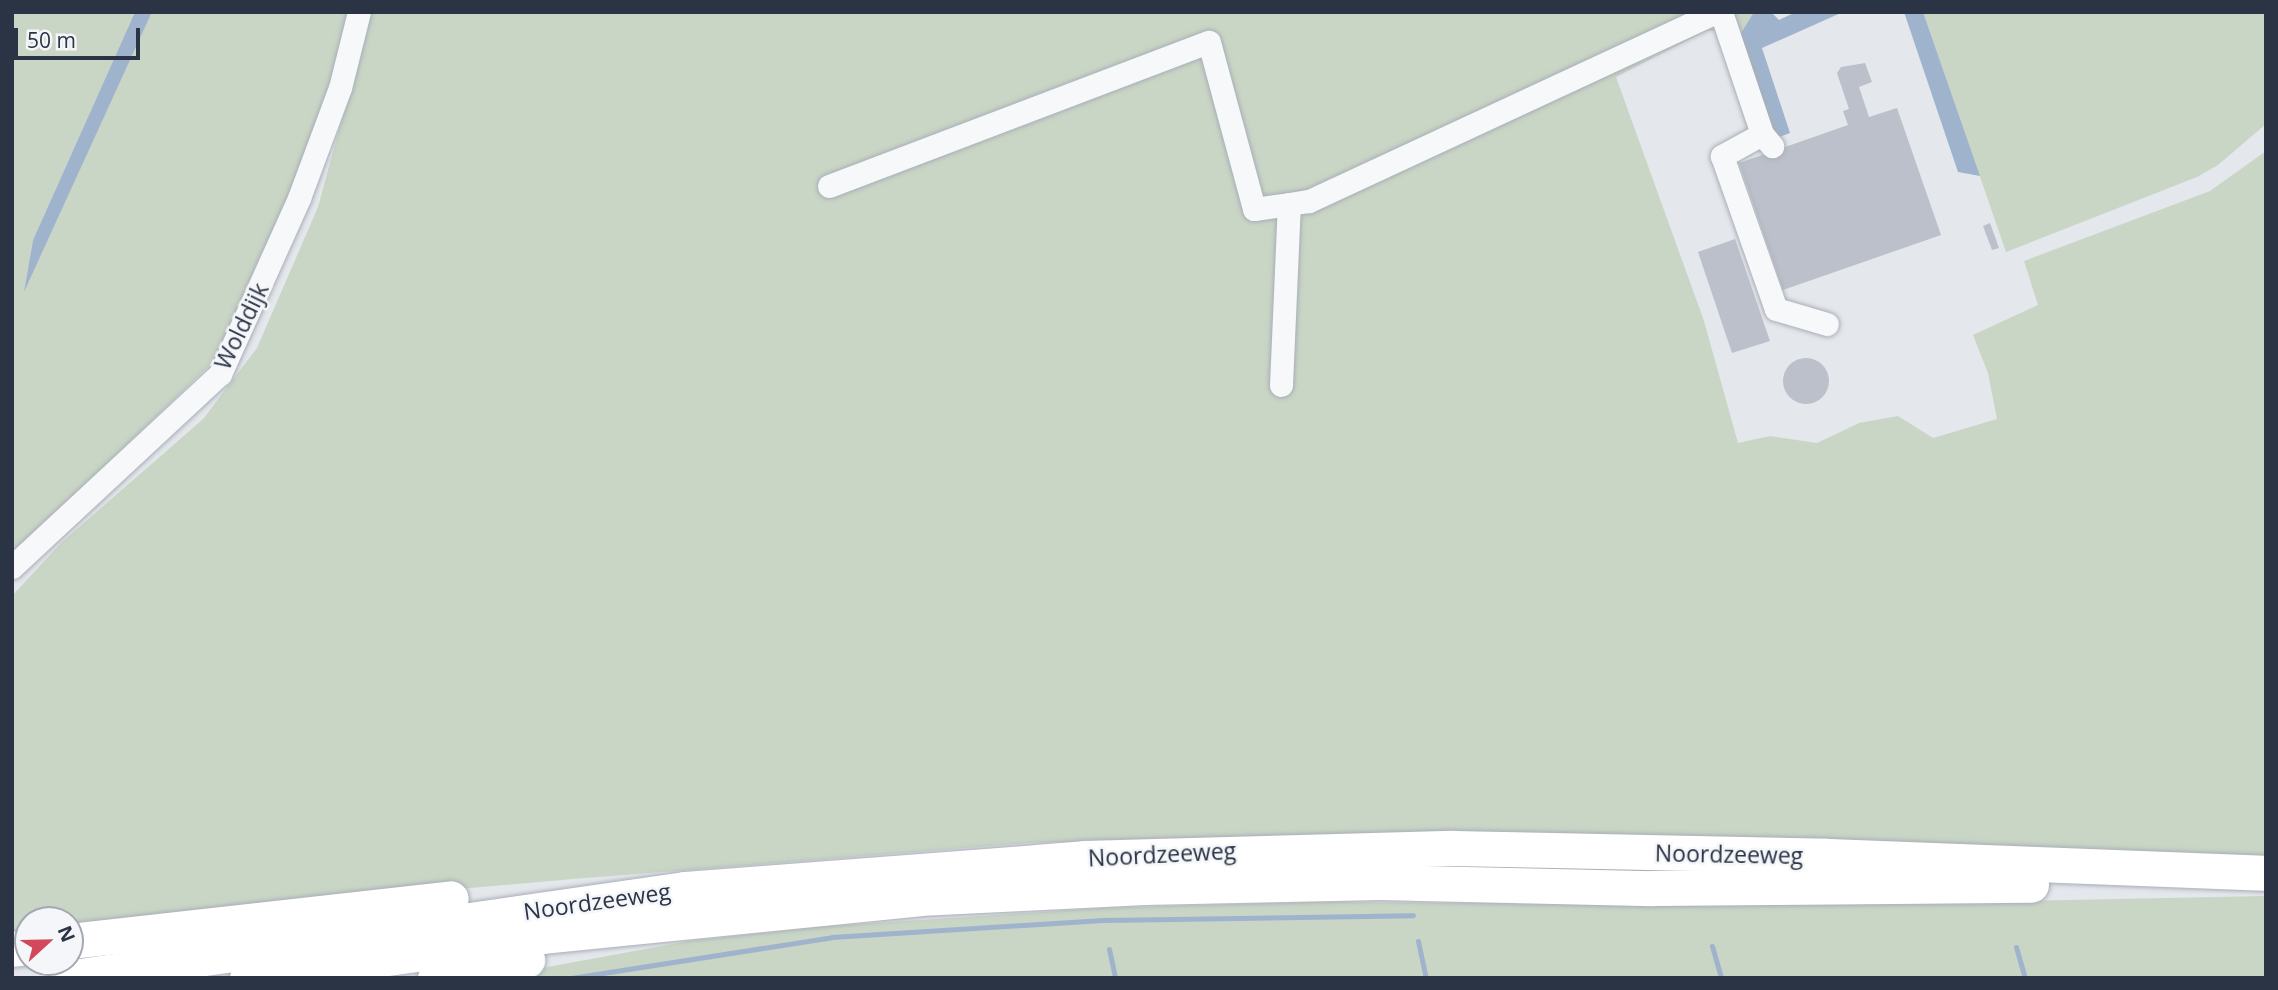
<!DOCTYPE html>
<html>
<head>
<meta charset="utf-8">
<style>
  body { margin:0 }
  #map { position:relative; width:2278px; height:990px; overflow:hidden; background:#e4e7ec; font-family:"Open Sans",sans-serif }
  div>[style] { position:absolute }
  .green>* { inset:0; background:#c9d6c5 }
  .water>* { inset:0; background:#9fb4cc }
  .stream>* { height:5px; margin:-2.5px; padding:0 2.5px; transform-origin:2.5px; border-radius:2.5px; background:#9fb4cc }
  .building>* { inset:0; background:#bbc0ca }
  .round { border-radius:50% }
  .roads { filter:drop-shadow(0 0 2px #a9aeb7) drop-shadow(0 0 2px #a9aeb7) }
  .minor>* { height:23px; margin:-11.5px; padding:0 11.5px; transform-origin:11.5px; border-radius:11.5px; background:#f7f8fa }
  .highway>* { height:35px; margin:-17.5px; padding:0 17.5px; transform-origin:17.5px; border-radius:17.5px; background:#fff }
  span { translate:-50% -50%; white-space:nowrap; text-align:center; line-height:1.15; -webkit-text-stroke:5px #f4f6f9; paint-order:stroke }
  .street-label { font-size:23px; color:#2b3445 }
  .frame { position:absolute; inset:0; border:14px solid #2b3445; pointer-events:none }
  .north { position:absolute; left:14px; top:906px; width:70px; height:70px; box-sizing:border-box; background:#f4f6f9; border:2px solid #a4a8b1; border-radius:50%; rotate:68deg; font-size:19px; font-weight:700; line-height:28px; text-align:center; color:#2b3445 }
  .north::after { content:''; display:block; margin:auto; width:24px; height:32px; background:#d1495b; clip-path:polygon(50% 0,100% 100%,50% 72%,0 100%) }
  .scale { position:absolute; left:14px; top:28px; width:126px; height:32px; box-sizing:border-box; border:4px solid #2b3445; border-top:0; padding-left:9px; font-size:21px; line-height:24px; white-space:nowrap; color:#2b3445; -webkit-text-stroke:5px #f4f6f9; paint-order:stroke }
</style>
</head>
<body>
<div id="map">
  <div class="green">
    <i style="clip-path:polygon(12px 12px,135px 12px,33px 240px,25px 288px,152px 12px,352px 12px,316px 133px,213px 362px,12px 555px)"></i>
    <i style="clip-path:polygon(371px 12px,1754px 12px,1742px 32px,1706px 31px,1616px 77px,1704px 321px,1738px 443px,1770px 436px,1817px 443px,1859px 423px,1898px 416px,1933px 438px,1997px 419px,1988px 373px,1973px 335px,2038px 305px,2024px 261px,2210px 191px,2266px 151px,2266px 861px,1436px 835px,1180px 838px,1028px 843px,573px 879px,298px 903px,70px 931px,70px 920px,28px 920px,28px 937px,12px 939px,12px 596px,61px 543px,203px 419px,257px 348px,318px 207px)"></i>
    <i style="clip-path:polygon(1923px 12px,2266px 12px,2266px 124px,2218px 165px,2197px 177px,2006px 252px)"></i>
    <i style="clip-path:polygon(2266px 896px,2266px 978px,487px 978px,689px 941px,816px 927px,1102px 908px,1310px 902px,1818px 905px)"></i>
  </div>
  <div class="water">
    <i style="clip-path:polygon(135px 12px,152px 12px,24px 292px,33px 240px)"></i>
    <i style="clip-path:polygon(1754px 12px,1771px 12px,1779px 20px,1796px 12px,1843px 12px,1762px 48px,1790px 133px,1774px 139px,1738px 38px)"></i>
    <i style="clip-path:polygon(1904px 12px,1923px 12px,1980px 176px,1958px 172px)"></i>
  </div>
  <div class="stream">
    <i style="left:1418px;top:941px;width:38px;rotate:78deg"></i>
    <i style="left:1712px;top:946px;width:33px;rotate:74deg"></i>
    <i style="left:2016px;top:947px;width:32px;rotate:74deg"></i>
    <i style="left:1109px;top:949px;width:30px;rotate:78deg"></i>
    <i style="left:571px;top:978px;width:264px;rotate:-8.9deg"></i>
    <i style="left:832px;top:937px;width:275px;rotate:-3.6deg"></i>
    <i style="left:1106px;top:920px;width:307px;rotate:-0.9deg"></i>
  </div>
  <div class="building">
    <i style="clip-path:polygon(1865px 63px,1872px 82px,1859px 87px,1869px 117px,1897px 108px,1941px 235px,1783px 290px,1739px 163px,1848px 125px,1843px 111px,1849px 109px,1837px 73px,1841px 67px)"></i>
    <i style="clip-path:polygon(1990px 223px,1999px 248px,1992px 250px,1983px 226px)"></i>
    <i style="clip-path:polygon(1735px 239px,1770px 341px,1732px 353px,1698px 252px)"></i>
    <i class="round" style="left:1783px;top:358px;width:46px;height:46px"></i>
  </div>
  <div class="roads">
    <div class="minor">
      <i style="left:1721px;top:12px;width:129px;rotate:71.4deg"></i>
      <i style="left:1762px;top:134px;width:16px;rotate:50deg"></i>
      <i style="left:1762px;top:134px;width:46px;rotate:151.2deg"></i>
      <i style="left:1722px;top:156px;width:162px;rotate:70.6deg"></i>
      <i style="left:1776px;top:309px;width:53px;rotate:16.4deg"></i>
      <i style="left:829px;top:186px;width:406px;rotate:-20.8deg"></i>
      <i style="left:1209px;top:42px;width:173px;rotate:74.9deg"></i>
      <i style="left:1254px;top:209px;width:35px;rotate:-8deg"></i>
      <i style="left:1281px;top:385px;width:181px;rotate:-87.5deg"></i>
      <i style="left:1289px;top:204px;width:20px;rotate:-9deg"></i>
      <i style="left:1309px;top:201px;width:450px;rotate:-24.9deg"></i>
      <i style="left:12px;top:567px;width:284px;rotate:-42.9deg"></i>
      <i style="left:220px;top:374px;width:193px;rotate:-65.8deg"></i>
      <i style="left:299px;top:198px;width:117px;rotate:-69.6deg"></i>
      <i style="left:340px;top:88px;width:78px;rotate:-76deg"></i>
    </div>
    <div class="highway">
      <i style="left:70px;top:941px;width:383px;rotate:-6.4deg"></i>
      <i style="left:12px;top:949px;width:16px;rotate:-7deg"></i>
      <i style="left:66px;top:978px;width:625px;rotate:-8.18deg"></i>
      <i style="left:685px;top:889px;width:400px;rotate:-4.4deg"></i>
      <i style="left:1084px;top:858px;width:369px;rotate:-1.6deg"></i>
      <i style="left:1453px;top:848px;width:374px;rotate:1.2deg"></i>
      <i style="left:1827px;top:856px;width:439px;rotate:2.2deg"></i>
      <i style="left:247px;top:978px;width:297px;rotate:-8.1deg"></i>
      <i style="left:541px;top:936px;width:380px;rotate:-5.7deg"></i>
      <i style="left:919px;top:898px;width:225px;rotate:-2.8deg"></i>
      <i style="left:1144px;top:887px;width:235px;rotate:-1.2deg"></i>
      <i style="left:1379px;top:882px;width:274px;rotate:1.3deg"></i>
      <i style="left:1653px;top:888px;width:378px;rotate:-0.5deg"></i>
      <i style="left:435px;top:978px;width:94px;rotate:-11.1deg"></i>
    </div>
  </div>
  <div class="street-label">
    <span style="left:241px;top:326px;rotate:-64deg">Wolddijk</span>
    <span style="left:1162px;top:854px;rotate:-3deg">Noordzeeweg</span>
    <span style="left:1729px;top:854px;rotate:1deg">Noordzeeweg</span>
    <span style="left:597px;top:901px;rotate:-8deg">Noordzeeweg</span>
  </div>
  <div class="frame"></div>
  <div class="north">N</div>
  <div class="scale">50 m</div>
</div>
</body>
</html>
